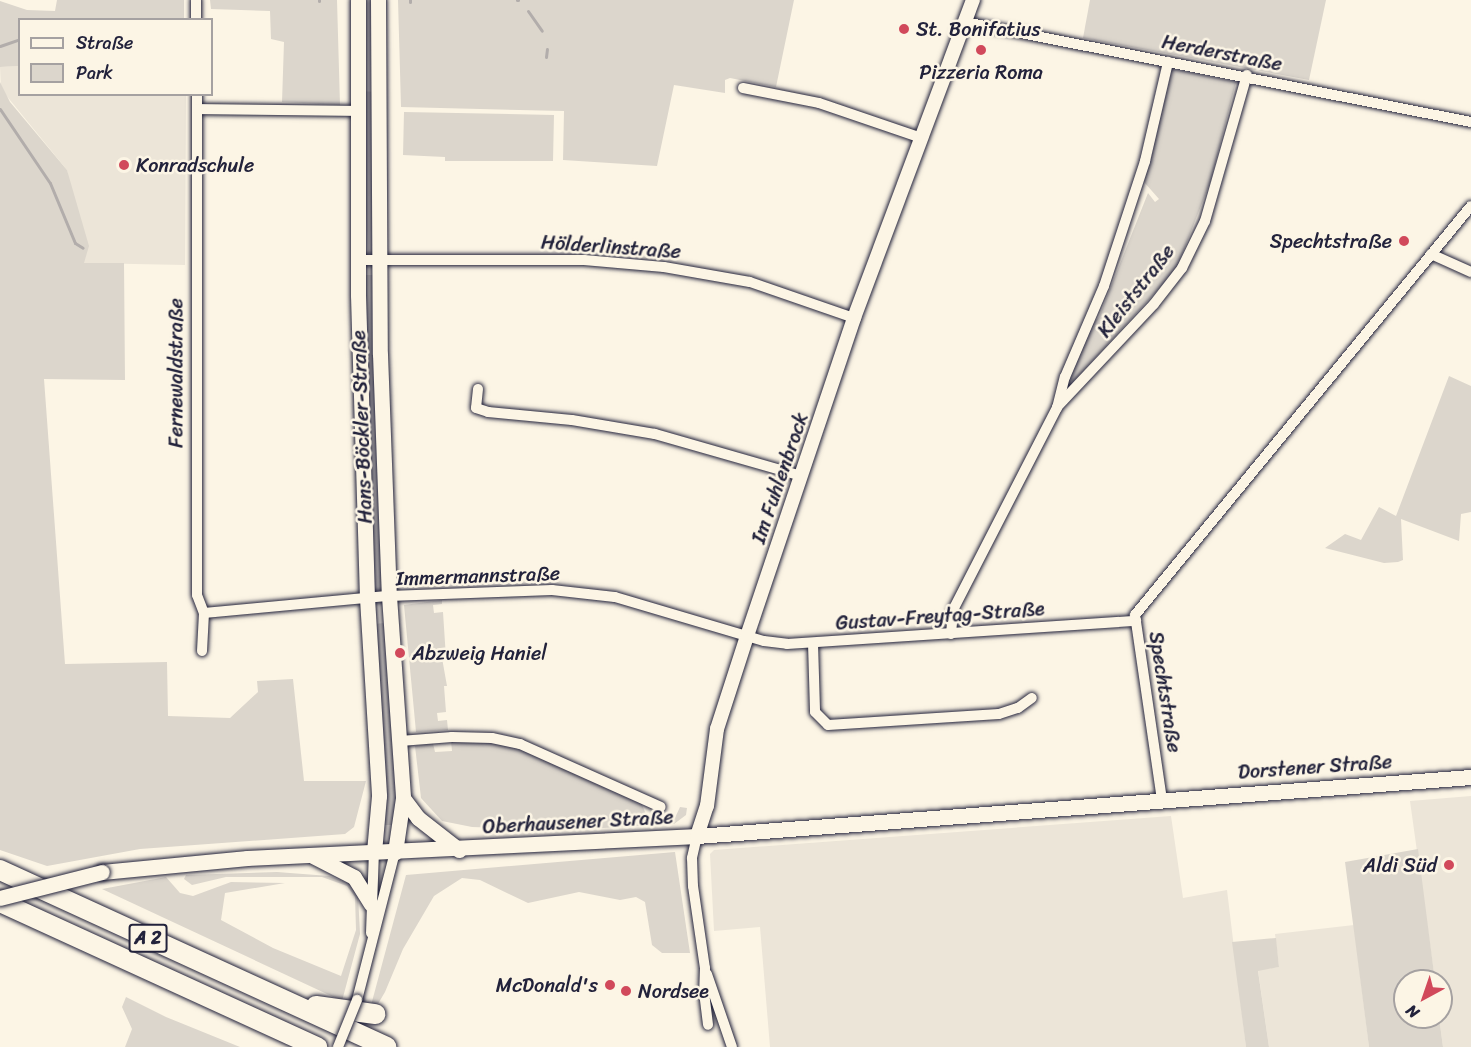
<!DOCTYPE html>
<html>
<head>
<meta charset="utf-8">
<style>
  body { margin:0 }
  #map { position:relative; width:1471px; height:1047px; overflow:hidden; background:#fcf5e5; font-family:Sriracha,sans-serif }
  div>[style] { position:absolute }
  .built>* { inset:0; background:#ece5d8 }
  .green>* { inset:0; background:#dcd6cc }
  .stream>* { height:3px; margin:-1.5px; padding:0 1.5px; transform-origin:1.5px; border-radius:1.5px; background:#b2adab }
  .roads { filter:drop-shadow(0 0 2px #22223b) drop-shadow(0 0 2px #22223b) }
  .minor>* { height:10px; margin:-5px; padding:0 5px; transform-origin:5px; border-radius:5px; background:#fcf5e5 }
  .tertiary>* { height:14px; margin:-7px; padding:0 7px; transform-origin:7px; border-radius:7px; background:#fcf5e5 }
  .secondary>* { height:15px; margin:-7.5px; padding:0 7.5px; transform-origin:7.5px; border-radius:7.5px; background:#fcf5e5 }
  .motorway>* { height:20px; margin:-10px; padding:0 10px; transform-origin:10px; border-radius:10px; background:#fcf5e5 }
  .bridges { filter:drop-shadow(0 0 2px #22223b) drop-shadow(0 0 2px #22223b) }
  .minor-bridge>* { height:10px; margin:-5px; padding:0 5px; transform-origin:5px; border-radius:5px; background:#fcf5e5 }
  .secondary-bridge>* { height:15px; margin:-7.5px; padding:0 7.5px; transform-origin:7.5px; border-radius:7.5px; background:#fcf5e5 }
  .dots>* { width:16px; height:16px; translate:-50% -50%; box-sizing:border-box; border:3px solid #fcf5e5; border-radius:50% }
  span { translate:-50% -50%; white-space:nowrap; text-align:center; line-height:1.15; -webkit-text-stroke:5px #fcf5e5; paint-order:stroke }
  .shield-label span { padding:2px 4px; background:#fcf5e5; border:2px solid; border-radius:4px; -webkit-text-stroke-width:0 }
  .shield-label { font-size:18px; color:#22223b; font-weight:700 }
  .poi-label { font-size:20px; color:#22223b }
  .left { translate:0 -50%; text-align:left }
  .right { translate:-100% -50%; text-align:right }
  .street-label { font-size:20px; color:#22223b }
  .legend { position:absolute; left:18px; top:18px; width:195px; height:78px; box-sizing:border-box; background:#fcf5e5; border:2px solid #a5a1a1; margin:0; padding:8px 10px; list-style:none; font-size:18px; color:#22223b }
  .legend li { display:flex; align-items:center; gap:12px; height:30px }
  .legend b { width:30px; border:2px solid #a5a1a1 }
  .north { position:absolute; left:1393px; top:969px; width:60px; height:60px; box-sizing:border-box; background:#fcf5e5; border:2px solid #a5a1a1; border-radius:50%; rotate:220deg; font-size:16px; font-weight:700; line-height:24px; text-align:center; color:#22223b }
  .north::after { content:''; display:block; margin:auto; width:21px; height:27px; background:#d1495b; clip-path:polygon(50% 0,100% 100%,50% 72%,0 100%) }
</style>
</head>
<body>
<div id="map">
  <div class="built">
    <i style="clip-path:polygon(19px 66px,20px 94px,186px 95px,185px 265px,84px 263px,67px 170px,1px 89px,0 67px)"></i>
    <i style="clip-path:polygon(1471px 796px,1471px 1047px,1443px 1047px,1439px 1017px,1441px 981px,1435px 981px,1410px 801px)"></i>
    <i style="clip-path:polygon(1171px 816px,1183px 898px,1227px 890px,1246px 1047px,770px 1047px,760px 927px,714px 931px,710px 854px,714px 850px)"></i>
    <i style="clip-path:polygon(1354px 925px,1369px 1047px,1269px 1047px,1258px 970px,1279px 967px,1275px 934px)"></i>
  </div>
  <div class="green">
    <i style="clip-path:polygon(57px 0,184px 0,184px 19px,20px 20px,19px 66px,0 67px,0 1px,27px 10px,55px 11px)"></i>
    <i style="clip-path:polygon(210px 0,337px 0,340px 105px,282px 102px,284px 42px,271px 39px,270px 11px,211px 9px)"></i>
    <i style="clip-path:polygon(398px 0,794px 0,776px 87px,730px 78px,725px 80px,725px 93px,674px 85px,657px 166px,563px 160px,564px 111px,401px 107px)"></i>
    <i style="clip-path:polygon(1090px 0,1326px 0,1309px 80px,1083px 38px)"></i>
    <i style="clip-path:polygon(1172px 69px,1236px 82px,1211px 180px,1176px 270px,1073px 382px,1069px 378px,1092px 324px,1099px 317px,1148px 193px,1155px 202px,1159px 199px,1144px 182px)"></i>
    <i style="clip-path:polygon(0 82px,10px 102px,67px 170px,89px 246px,84px 263px,124px 263px,125px 380px,44px 379px,65px 664px,167px 662px,168px 716px,230px 718px,258px 692px,257px 681px,293px 679px,304px 781px,366px 781px,354px 827px,345px 834px,140px 849px,47px 866px,0 850px)"></i>
    <i style="clip-path:polygon(361px 91px,375px 92px,373px 252px,368px 254px)"></i>
    <i style="clip-path:polygon(404px 112px,554px 115px,553px 161px,445px 161px,445px 157px,403px 155px)"></i>
    <i style="clip-path:polygon(361px 275px,375px 275px,383px 589px,378px 592px,373px 590px)"></i>
    <i style="clip-path:polygon(1449px 376px,1471px 386px,1471px 512px,1461px 514px,1459px 541px,1401px 519px,1403px 560px,1398px 562px,1384px 563px,1325px 548px,1345px 534px,1361px 540px,1379px 507px,1396px 516px)"></i>
    <i style="clip-path:polygon(442px 600px,442px 604px,433px 605px,434px 613px,443px 612px,446px 658px,442px 658px,447px 686px,444px 686px,446px 712px,437px 713px,438px 721px,447px 720px,448px 730px,416px 732px,404px 605px)"></i>
    <i style="clip-path:polygon(386px 623px,397px 796px,393px 825px,385px 825px,372px 624px)"></i>
    <i style="clip-path:polygon(451px 741px,487px 742px,525px 750px,641px 802px,647px 817px,658px 821px,674px 820px,680px 807px,687px 808px,686px 815px,674px 824px,566px 830px,472px 827px,442px 821px,421px 798px,415px 746px,433px 743px,435px 752px,452px 751px)"></i>
    <i style="clip-path:polygon(1418px 849px,1435px 981px,1405px 981px,1405px 1017px,1439px 1017px,1443px 1047px,1369px 1047px,1345px 862px)"></i>
    <i style="clip-path:polygon(675px 852px,690px 953px,662px 953px,652px 945px,645px 902px,636px 897px,620px 900px,579px 892px,528px 903px,480px 880px,462px 878px,434px 896px,403px 949px,385px 992px,375px 1009px,370px 1009px,406px 875px)"></i>
    <i style="clip-path:polygon(277px 872px,329px 876px,351px 884px,358px 895px,360px 934px,342px 1001px,102px 889px,166px 877px,180px 893px,193px 896px,231px 882px,285px 883px,225px 893px,221px 920px,273px 948px,341px 976px,356px 930px,355px 897px,347px 886px,322px 877px,226px 877px,192px 885px,184px 879px,186px 875px)"></i>
    <i style="clip-path:polygon(1276px 938px,1279px 967px,1258px 971px,1269px 1047px,1246px 1047px,1232px 942px)"></i>
    <i style="clip-path:polygon(126px 997px,166px 1017px,240px 1047px,125px 1047px,132px 1029px,122px 1007px)"></i>
  </div>
  <div class="stream">
    <i style="left:319px;top:0;width:1px;rotate:90deg"></i>
    <i style="left:517px;top:0;width:1px"></i>
    <i style="left:410px;top:2px;width:2px;rotate:-90deg"></i>
    <i style="left:528px;top:11px;width:24px;rotate:55deg"></i>
    <i style="left:0;top:46px;width:21px;rotate:-19deg"></i>
    <i style="left:546px;top:57px;width:8px;rotate:-83deg"></i>
    <i style="left:0;top:109px;width:89px;rotate:56deg"></i>
    <i style="left:50px;top:183px;width:65px;rotate:67.4deg"></i>
    <i style="left:75px;top:243px;width:9px;rotate:32deg"></i>
  </div>
  <div class="roads">
    <div class="minor">
      <i style="left:196px;top:0;width:20px;rotate:90deg"></i>
      <i style="left:965px;top:22px;width:516px;rotate:11.18deg"></i>
      <i style="left:743px;top:88px;width:77px;rotate:11.2deg"></i>
      <i style="left:819px;top:103px;width:106px;rotate:18.8deg"></i>
      <i style="left:197px;top:94px;width:501px;rotate:90deg"></i>
      <i style="left:197px;top:595px;width:19px;rotate:69deg"></i>
      <i style="left:204px;top:613px;width:38px;rotate:93deg"></i>
      <i style="left:198px;top:109px;width:160px;rotate:0.7deg"></i>
      <i style="left:1431px;top:254px;width:44px;rotate:24.2deg"></i>
      <i style="left:357px;top:260px;width:227px"></i>
      <i style="left:584px;top:260px;width:80px;rotate:5deg"></i>
      <i style="left:664px;top:267px;width:87px;rotate:9.9deg"></i>
      <i style="left:750px;top:282px;width:110px;rotate:19.1deg"></i>
      <i style="left:478px;top:389px;width:19px;rotate:96deg"></i>
      <i style="left:476px;top:408px;width:13px;rotate:18deg"></i>
      <i style="left:488px;top:412px;width:84px;rotate:5.4deg"></i>
      <i style="left:572px;top:420px;width:84px;rotate:9.6deg"></i>
      <i style="left:655px;top:434px;width:152px;rotate:16deg"></i>
      <i style="left:1057px;top:407px;width:141px;rotate:-46.7deg"></i>
      <i style="left:1154px;top:304px;width:46px;rotate:-52.1deg"></i>
      <i style="left:1182px;top:268px;width:52px;rotate:-63.9deg"></i>
      <i style="left:1205px;top:221px;width:152px;rotate:-74deg"></i>
      <i style="left:204px;top:613px;width:186px;rotate:-5.3deg"></i>
      <i style="left:389px;top:596px;width:163px;rotate:-2.1deg"></i>
      <i style="left:552px;top:590px;width:63px;rotate:6.3deg"></i>
      <i style="left:615px;top:597px;width:155px;rotate:16.5deg"></i>
      <i style="left:764px;top:641px;width:23px;rotate:7deg"></i>
      <i style="left:787px;top:644px;width:350px;rotate:-3.8deg"></i>
      <i style="left:951px;top:634px;width:24px;rotate:-85deg"></i>
      <i style="left:953px;top:610px;width:227px;rotate:-62.8deg"></i>
      <i style="left:1057px;top:408px;width:32px;rotate:-76deg"></i>
      <i style="left:1065px;top:377px;width:99px;rotate:-66.8deg"></i>
      <i style="left:1104px;top:286px;width:132px;rotate:-71.8deg"></i>
      <i style="left:1145px;top:161px;width:102px;rotate:-76.9deg"></i>
      <i style="left:813px;top:643px;width:69px;rotate:88.3deg"></i>
      <i style="left:815px;top:712px;width:18px;rotate:45deg"></i>
      <i style="left:828px;top:725px;width:171px;rotate:-3.7deg"></i>
      <i style="left:999px;top:714px;width:20px;rotate:-18deg"></i>
      <i style="left:1018px;top:708px;width:17px;rotate:-36deg"></i>
      <i style="left:400px;top:741px;width:52px;rotate:-4.4deg"></i>
      <i style="left:452px;top:737px;width:40px;rotate:1.4deg"></i>
      <i style="left:492px;top:738px;width:29px;rotate:12deg"></i>
      <i style="left:520px;top:744px;width:154px;rotate:24.1deg"></i>
      <i style="left:1162px;top:800px;width:187px;rotate:-98.3deg"></i>
      <i style="left:1135px;top:615px;width:529px;rotate:-50.6deg"></i>
      <i style="left:697px;top:836px;width:23px;rotate:103deg"></i>
      <i style="left:692px;top:858px;width:28px;rotate:88deg"></i>
      <i style="left:693px;top:886px;width:83px;rotate:81.7deg"></i>
      <i style="left:705px;top:968px;width:24px;rotate:92deg"></i>
      <i style="left:704px;top:992px;width:33px;rotate:83deg"></i>
      <i style="left:371px;top:933px;width:81px;rotate:-87.9deg"></i>
      <i style="left:707px;top:974px;width:77px;rotate:71.1deg"></i>
      <i style="left:357px;top:1000px;width:153px;rotate:-75.6deg"></i>
    </div>
    <div class="tertiary">
      <i style="left:697px;top:836px;width:32px;rotate:-72deg"></i>
      <i style="left:707px;top:806px;width:78px;rotate:-82.6deg"></i>
      <i style="left:717px;top:729px;width:98px;rotate:-72.1deg"></i>
      <i style="left:747px;top:636px;width:336px;rotate:-71.4deg"></i>
      <i style="left:854px;top:318px;width:340px;rotate:-69.5deg"></i>
    </div>
    <div class="secondary">
      <i style="left:358px;top:0;width:295px;rotate:90deg"></i>
      <i style="left:358px;top:295px;width:303px;rotate:88.3deg"></i>
      <i style="left:367px;top:598px;width:198px;rotate:86.5deg"></i>
      <i style="left:379px;top:796px;width:56px;rotate:95.1deg"></i>
      <i style="left:378px;top:0;width:354px;rotate:89.7deg"></i>
      <i style="left:380px;top:354px;width:242px;rotate:87.9deg"></i>
      <i style="left:389px;top:596px;width:202px;rotate:86deg"></i>
      <i style="left:403px;top:798px;width:55px;rotate:98.4deg"></i>
      <i style="left:403px;top:798px;width:25px;rotate:53deg"></i>
      <i style="left:418px;top:818px;width:52px;rotate:38deg"></i>
      <i style="left:313px;top:856px;width:46px;rotate:27.1deg"></i>
      <i style="left:354px;top:877px;width:32px;rotate:58deg"></i>
      <i style="left:102px;top:872px;width:146px;rotate:-5.5deg"></i>
      <i style="left:247px;top:858px;width:451px;rotate:-2.8deg"></i>
      <i style="left:697px;top:836px;width:776px;rotate:-4.36deg"></i>
    </div>
    <div class="motorway">
      <i style="left:0;top:870px;width:425px;rotate:24.6deg"></i>
      <i style="left:0;top:902px;width:349px;rotate:24.6deg"></i>
      <i style="left:316px;top:1006px;width:60px;rotate:7.7deg"></i>
    </div>
  </div>
  <div class="bridges">
    <div class="minor-bridge">
      <i style="left:338px;top:1047px;width:51px;rotate:-68deg"></i>
    </div>
    <div class="secondary-bridge">
      <i style="left:0;top:898px;width:105px;rotate:-14.3deg"></i>
    </div>
  </div>
  <div class="dots">
    <i style="left:904px;top:29px;background:#d1495b"></i>
    <i style="left:981px;top:50px;background:#d1495b"></i>
    <i style="left:124px;top:165px;background:#d1495b"></i>
    <i style="left:1404px;top:241px;background:#d1495b"></i>
    <i style="left:400px;top:653px;background:#d1495b"></i>
    <i style="left:1449px;top:865px;background:#d1495b"></i>
    <i style="left:610px;top:985px;background:#d1495b"></i>
    <i style="left:626px;top:991px;background:#d1495b"></i>
  </div>
  <div class="shield-label">
    <span style="left:148px;top:938px">A 2</span>
  </div>
  <div class="poi-label">
    <span class="left" style="left:916px;top:29px">St. Bonifatius</span>
    <span style="left:981px;top:72px">Pizzeria Roma</span>
    <span class="left" style="left:136px;top:165px">Konradschule</span>
    <span class="right" style="left:1392px;top:241px">Spechtstraße</span>
    <span class="left" style="left:412px;top:653px">Abzweig Haniel</span>
    <span class="right" style="left:1437px;top:865px">Aldi Süd</span>
    <span class="right" style="left:598px;top:985px">McDonald's</span>
    <span class="left" style="left:638px;top:991px">Nordsee</span>
  </div>
  <div class="street-label">
    <span style="left:1222px;top:53px;rotate:11deg">Herderstraße</span>
    <span style="left:611px;top:247px;rotate:4deg">Hölderlinstraße</span>
    <span style="left:1136px;top:291px;rotate:-52deg">Kleiststraße</span>
    <span style="left:176px;top:373px;rotate:-90deg">Fernewaldstraße</span>
    <span style="left:362px;top:427px;rotate:-92deg">Hans-Böckler-Straße</span>
    <span style="left:780px;top:478px;rotate:-71deg">Im Fuhlenbrock</span>
    <span style="left:478px;top:576px;rotate:-2deg">Immermannstraße</span>
    <span style="left:940px;top:616px;rotate:-4deg">Gustav-Freytag-Straße</span>
    <span style="left:1165px;top:692px;rotate:81deg">Spechtstraße</span>
    <span style="left:1315px;top:767px;rotate:-4deg">Dorstener Straße</span>
    <span style="left:578px;top:822px;rotate:-3deg">Oberhausener Straße</span>
  </div>
  <ul class="legend">
  <li><b style="height:8px;background:#fcf5e5"></b>Straße</li>
  <li><b style="height:16px;background:#dcd6cc"></b>Park</li>
  </ul>
  <div class="north">N</div>
</div>
</body>
</html>
